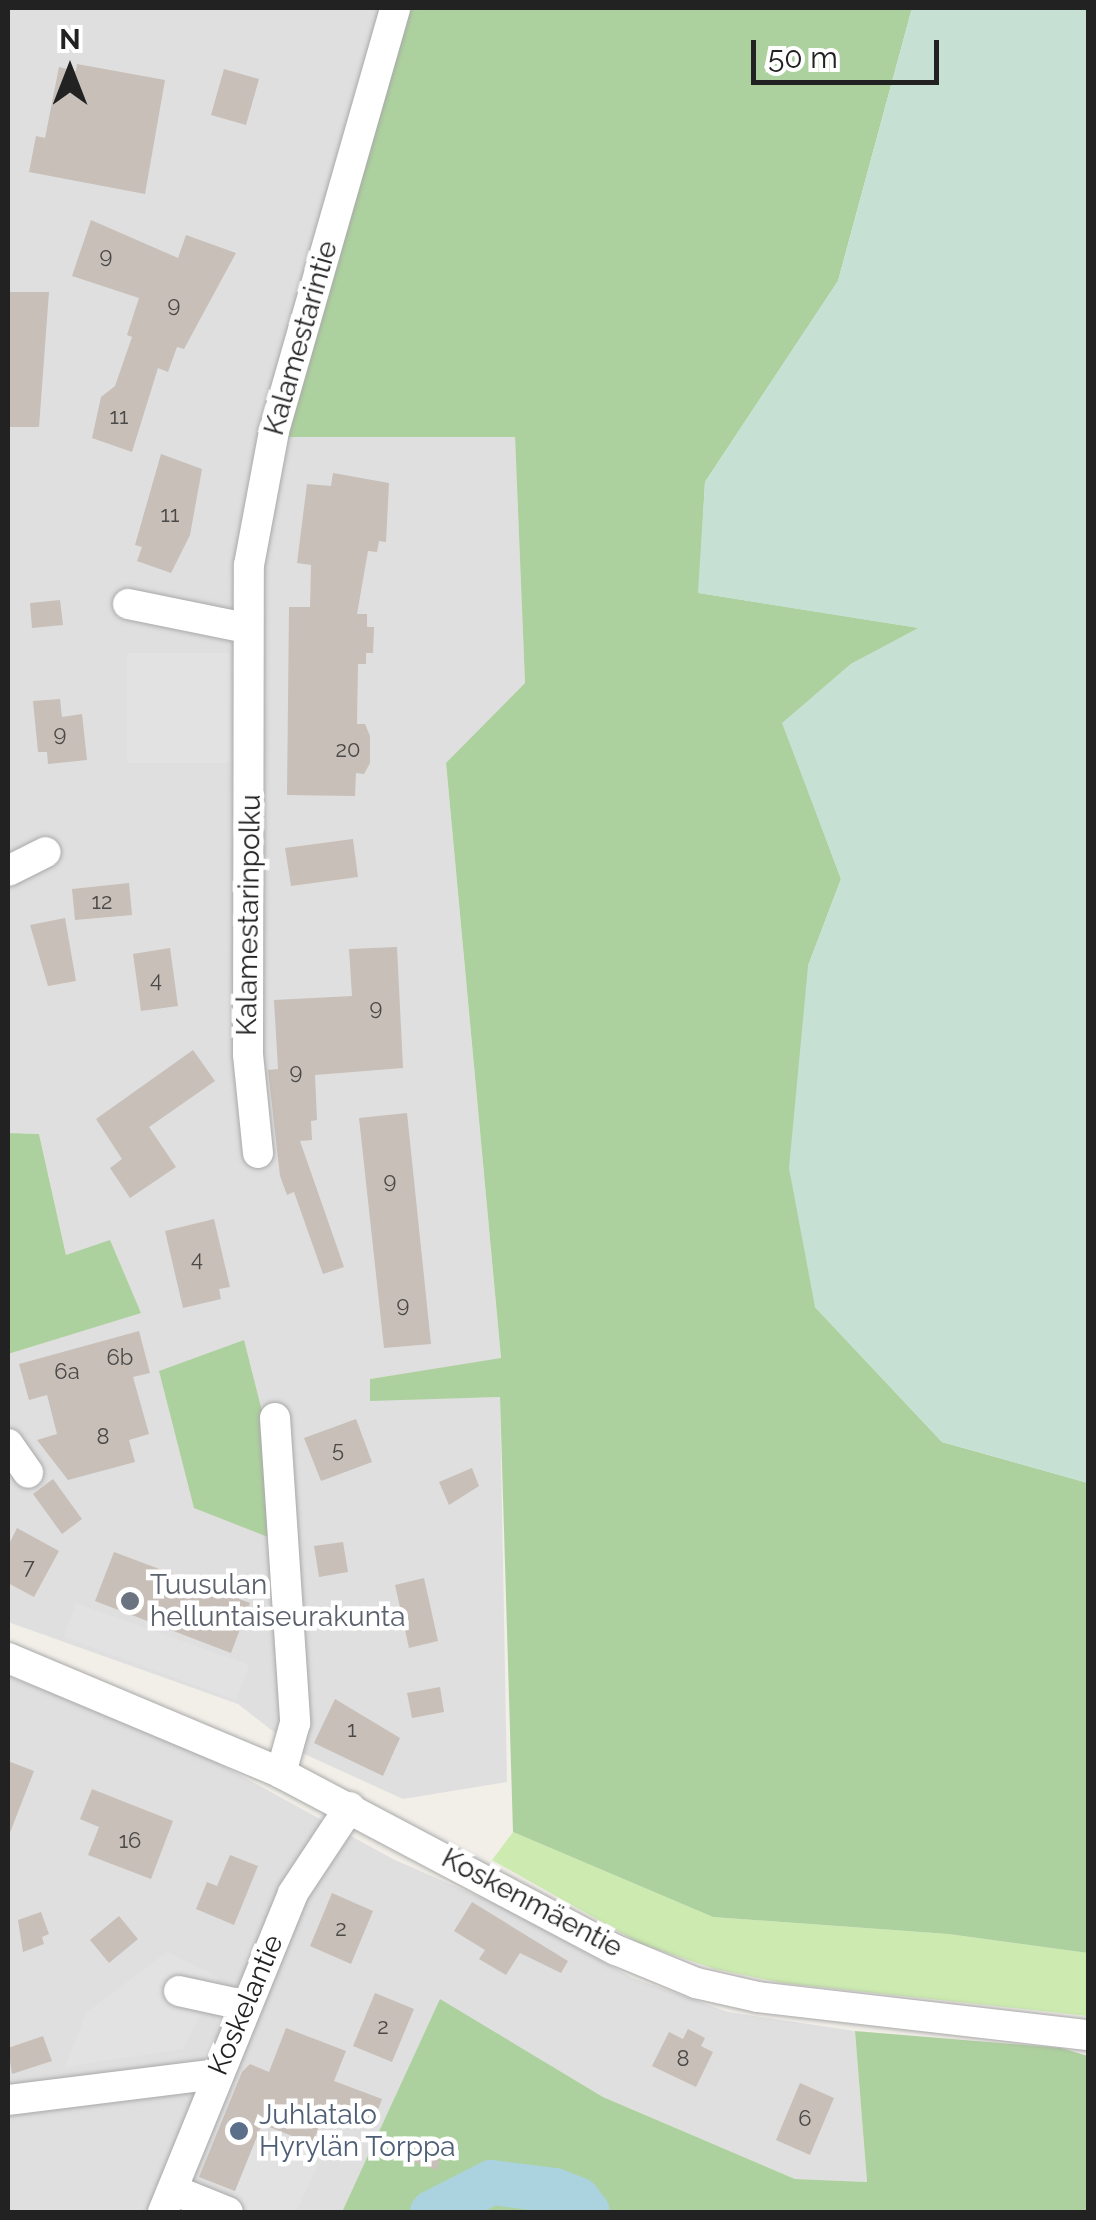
<!DOCTYPE html>
<html>
<head>
<meta charset="utf-8">
<style>
  body { margin:0 }
  #map { position:relative; width:1096px; height:2220px; overflow:hidden; background:#f2efe9; font-family:Raleway,sans-serif }
  div>[style] { position:absolute }
  .residential>* { inset:0; background:#e0dfdf }
  .grass>* { inset:0; background:#cdebb0 }
  .forest>* { inset:0; background:#add19e }
  .wetland>* { inset:0; background:#c6e0d4 }
  .parking>* { inset:0; background:#e2e2e2 }
  .river>* { height:45px; margin:-22.5px; padding:0 22.5px; transform-origin:22.5px; border-radius:22.5px; background:#aad3df }
  .building>* { inset:0; background:#c7bfb8 }
  .roads { filter:drop-shadow(0 0 2px #a9a9a9) drop-shadow(0 0 2px #a9a9a9) }
  .minor>* { height:30px; margin:-15px; padding:0 15px; transform-origin:15px; border-radius:15px; background:#fff }
  .dots>* { width:28px; height:28px; translate:-50% -50%; box-sizing:border-box; border:5px solid #fff; border-radius:50% }
  span { translate:-50% -50%; white-space:nowrap; text-align:center; line-height:1.15; -webkit-text-stroke:9px #fff; paint-order:stroke }
  .number-label { font-size:22px; color:#4b4948 }
  .number-label span { -webkit-text-stroke-width:0 }
  .street-label { font-size:28px; color:#222 }
  .worship-label { font-size:28px; color:#5b616d }
  .left { translate:0 -50%; text-align:left }
  .service-label { font-size:28px; color:#4e5e75 }
  .frame { position:absolute; inset:0; border:10px solid #222; pointer-events:none }
  .north { position:absolute; left:20px; top:20px; width:100px; height:100px; -webkit-text-stroke:8px #fff; paint-order:stroke; rotate:0deg; font-size:28px; font-weight:700; line-height:40px; text-align:center; color:#222 }
  .north::after { content:''; display:block; margin:auto; width:35px; height:45px; background:#222; clip-path:polygon(50% 0,100% 100%,50% 72%,0 100%) }
  .scale { position:absolute; left:751px; top:40px; width:188px; height:45px; box-sizing:border-box; border:5px solid #222; border-top:0; padding-left:12px; font-size:30px; line-height:35px; white-space:nowrap; color:#222; -webkit-text-stroke:8px #fff; paint-order:stroke }
</style>
</head>
<body>
<div id="map">
  <div class="residential">
    <i style="clip-path:polygon(8px 8px,407px 8px,281px 437px,515px 436px,525px 683px,446px 764px,501px 1359px,370px 1379px,370px 1400px,500px 1397px,507px 1782px,403px 1799px,300px 1752px,238px 1704px,8px 1622px,8px 1354px,141px 1312px,66px 1255px,39px 1134px,8px 1133px)"></i>
    <i style="clip-path:polygon(8px 1676px,178px 1741px,393px 1859px,500px 1906px,633px 1978px,728px 2012px,855px 2031px,867px 2182px,795px 2179px,603px 2097px,440px 2000px,342px 2212px,8px 2212px)"></i>
  </div>
  <div class="grass">
    <i style="clip-path:polygon(513px 1832px,713px 1917px,948px 1934px,1088px 1953px,1088px 2016px,782px 1983px,715px 1969px,641px 1944px,492px 1860px)"></i>
  </div>
  <div class="forest">
    <i style="clip-path:polygon(407px 8px,912px 8px,838px 281px,705px 482px,699px 593px,920px 628px,851px 664px,783px 723px,841px 879px,808px 966px,815px 1307px,942px 1442px,1088px 1483px,1088px 1953px,948px 1934px,713px 1917px,513px 1832px,500px 1397px,370px 1401px,370px 1379px,501px 1358px,446px 763px,525px 683px,515px 437px,280px 437px)"></i>
    <i style="clip-path:polygon(8px 1133px,39px 1134px,66px 1255px,110px 1240px,141px 1313px,8px 1354px)"></i>
    <i style="clip-path:polygon(244px 1340px,268px 1435px,268px 1537px,194px 1508px,159px 1371px)"></i>
    <i style="clip-path:polygon(440px 1999px,603px 2097px,795px 2179px,867px 2182px,855px 2031px,1061px 2048px,1088px 2056px,1088px 2212px,342px 2212px)"></i>
  </div>
  <div class="wetland">
    <i style="clip-path:polygon(912px 8px,1088px 8px,1088px 1483px,942px 1442px,815px 1307px,789px 1168px,808px 966px,841px 879px,782px 723px,851px 664px,918px 628px,698px 593px,705px 482px,838px 281px)"></i>
  </div>
  <div class="parking">
    <i style="clip-path:polygon(127px 653px,230px 653px,230px 763px,127px 763px)"></i>
    <i style="clip-path:polygon(76px 1603px,249px 1665px,236px 1700px,64px 1637px)"></i>
    <i style="clip-path:polygon(167px 1952px,218px 1977px,183px 2049px,65px 2067px,86px 2013px)"></i>
    <i style="clip-path:polygon(256px 2138px,319px 2163px,296px 2212px,179px 2212px,191px 2185px,231px 2201px)"></i>
  </div>
  <div class="river">
    <i style="left:432px;top:2212px;width:66px;rotate:-27deg"></i>
    <i style="left:491px;top:2182px;width:64px;rotate:7.2deg"></i>
    <i style="left:554px;top:2190px;width:25px;rotate:21deg"></i>
    <i style="left:577px;top:2199px;width:16px;rotate:52deg"></i>
  </div>
  <div class="building">
    <i style="clip-path:polygon(77px 64px,165px 80px,145px 194px,29px 172px,36px 136px,45px 138px,59px 67px,76px 71px)"></i>
    <i style="clip-path:polygon(224px 69px,259px 79px,246px 125px,211px 115px)"></i>
    <i style="clip-path:polygon(91px 220px,178px 258px,186px 235px,236px 253px,184px 349px,177px 347px,168px 372px,158px 368px,132px 452px,92px 438px,101px 397px,115px 386px,132px 337px,127px 335px,139px 298px,72px 276px)"></i>
    <i style="clip-path:polygon(8px 292px,49px 292px,39px 427px,8px 427px)"></i>
    <i style="clip-path:polygon(161px 454px,202px 469px,190px 535px,171px 573px,137px 561px,142px 547px,135px 545px)"></i>
    <i style="clip-path:polygon(333px 473px,389px 483px,386px 542px,379px 541px,377px 552px,368px 551px,357px 614px,367px 614px,367px 627px,374px 627px,373px 653px,366px 653px,366px 664px,358px 664px,357px 724px,365px 724px,370px 736px,370px 763px,364px 774px,356px 773px,355px 796px,287px 795px,289px 607px,310px 607px,311px 565px,297px 563px,307px 484px,331px 486px)"></i>
    <i style="clip-path:polygon(60px 600px,63px 625px,32px 628px,30px 603px)"></i>
    <i style="clip-path:polygon(60px 699px,62px 717px,82px 714px,87px 760px,48px 764px,47px 752px,38px 752px,33px 701px)"></i>
    <i style="clip-path:polygon(353px 839px,358px 877px,291px 886px,285px 848px)"></i>
    <i style="clip-path:polygon(129px 883px,132px 915px,75px 920px,72px 889px)"></i>
    <i style="clip-path:polygon(65px 918px,76px 981px,48px 986px,30px 925px)"></i>
    <i style="clip-path:polygon(397px 947px,403px 1068px,315px 1075px,317px 1120px,311px 1121px,312px 1140px,300px 1141px,344px 1267px,323px 1274px,294px 1192px,287px 1195px,280px 1176px,268px 1070px,278px 1069px,274px 1000px,352px 996px,349px 949px)"></i>
    <i style="clip-path:polygon(170px 948px,178px 1006px,141px 1011px,133px 954px)"></i>
    <i style="clip-path:polygon(193px 1050px,215px 1081px,149px 1127px,176px 1167px,130px 1198px,110px 1168px,122px 1159px,96px 1119px)"></i>
    <i style="clip-path:polygon(407px 1113px,431px 1344px,384px 1348px,359px 1118px)"></i>
    <i style="clip-path:polygon(214px 1219px,230px 1287px,219px 1289px,221px 1299px,183px 1308px,165px 1231px)"></i>
    <i style="clip-path:polygon(139px 1331px,150px 1373px,133px 1377px,149px 1434px,129px 1440px,135px 1462px,68px 1480px,37px 1440px,57px 1434px,47px 1395px,29px 1400px,19px 1364px)"></i>
    <i style="clip-path:polygon(356px 1419px,372px 1462px,321px 1481px,304px 1438px)"></i>
    <i style="clip-path:polygon(472px 1468px,479px 1486px,449px 1505px,439px 1482px)"></i>
    <i style="clip-path:polygon(53px 1479px,82px 1519px,62px 1534px,33px 1494px)"></i>
    <i style="clip-path:polygon(17px 1528px,59px 1551px,34px 1597px,8px 1583px,8px 1546px)"></i>
    <i style="clip-path:polygon(343px 1542px,348px 1572px,319px 1577px,314px 1546px)"></i>
    <i style="clip-path:polygon(114px 1552px,250px 1603px,231px 1653px,95px 1601px)"></i>
    <i style="clip-path:polygon(424px 1578px,438px 1641px,409px 1648px,395px 1585px)"></i>
    <i style="clip-path:polygon(440px 1687px,444px 1712px,412px 1718px,407px 1693px)"></i>
    <i style="clip-path:polygon(335px 1699px,400px 1738px,383px 1776px,314px 1743px)"></i>
    <i style="clip-path:polygon(8px 1761px,34px 1771px,9px 1835px,8px 1835px)"></i>
    <i style="clip-path:polygon(92px 1789px,173px 1821px,151px 1879px,88px 1855px,99px 1827px,80px 1819px)"></i>
    <i style="clip-path:polygon(230px 1855px,258px 1866px,234px 1925px,196px 1909px,207px 1882px,217px 1886px)"></i>
    <i style="clip-path:polygon(332px 1893px,373px 1911px,351px 1964px,310px 1946px)"></i>
    <i style="clip-path:polygon(472px 1902px,568px 1961px,561px 1973px,520px 1953px,506px 1975px,479px 1959px,485px 1950px,454px 1931px)"></i>
    <i style="clip-path:polygon(41px 1912px,49px 1934px,42px 1937px,44px 1944px,23px 1952px,18px 1920px)"></i>
    <i style="clip-path:polygon(119px 1916px,138px 1939px,109px 1963px,90px 1940px)"></i>
    <i style="clip-path:polygon(375px 1993px,414px 2009px,392px 2062px,353px 2046px)"></i>
    <i style="clip-path:polygon(286px 2028px,346px 2051px,334px 2081px,382px 2099px,373px 2123px,328px 2106px,312px 2144px,262px 2124px,235px 2191px,199px 2177px,242px 2072px,250px 2064px,269px 2072px)"></i>
    <i style="clip-path:polygon(688px 2029px,705px 2038px,701px 2046px,713px 2052px,696px 2087px,652px 2066px,669px 2032px,683px 2039px)"></i>
    <i style="clip-path:polygon(43px 2036px,52px 2061px,12px 2074px,8px 2048px)"></i>
    <i style="clip-path:polygon(800px 2083px,834px 2098px,810px 2155px,776px 2140px)"></i>
    <i style="clip-path:polygon(416px 2143px,443px 2150px,437px 2170px,410px 2161px)"></i>
  </div>
  <div class="roads">
    <div class="minor">
      <i style="left:128px;top:604px;width:120px;rotate:11.5deg"></i>
      <i style="left:8px;top:871px;width:42px;rotate:-26.6deg"></i>
      <i style="left:258px;top:1153px;width:100px;rotate:-95.8deg"></i>
      <i style="left:248px;top:1054px;width:489px;rotate:-89.9deg"></i>
      <i style="left:249px;top:565px;width:136px;rotate:-79.4deg"></i>
      <i style="left:274px;top:431px;width:440px;rotate:-74deg"></i>
      <i style="left:275px;top:1418px;width:306px;rotate:86.2deg"></i>
      <i style="left:295px;top:1723px;width:52px;rotate:105.6deg"></i>
      <i style="left:8px;top:1444px;width:35px;rotate:55deg"></i>
      <i style="left:8px;top:1658px;width:296px;rotate:22.8deg"></i>
      <i style="left:281px;top:1773px;width:379px;rotate:27.9deg"></i>
      <i style="left:616px;top:1950px;width:87px;rotate:22.4deg"></i>
      <i style="left:696px;top:1983px;width:64px;rotate:12.7deg"></i>
      <i style="left:758px;top:1997px;width:332px;rotate:6.6deg"></i>
      <i style="left:179px;top:1991px;width:66px;rotate:12.3deg"></i>
      <i style="left:8px;top:2100px;width:211px;rotate:-7.1deg"></i>
      <i style="left:173px;top:2190px;width:59px;rotate:21.8deg"></i>
      <i style="left:163px;top:2212px;width:344px;rotate:-67.8deg"></i>
      <i style="left:293px;top:1893px;width:103px;rotate:-56.5deg"></i>
    </div>
  </div>
  <div class="dots">
    <i style="left:130px;top:1601px;background:#6b7280"></i>
    <i style="left:239px;top:2131px;background:#5c6f8a"></i>
  </div>
  <div class="number-label">
    <span style="left:106px;top:256px">9</span>
    <span style="left:174px;top:305px">9</span>
    <span style="left:119px;top:417px">11</span>
    <span style="left:170px;top:515px">11</span>
    <span style="left:60px;top:734px">9</span>
    <span style="left:348px;top:750px">20</span>
    <span style="left:102px;top:902px">12</span>
    <span style="left:156px;top:980px">4</span>
    <span style="left:376px;top:1008px">9</span>
    <span style="left:296px;top:1072px">9</span>
    <span style="left:390px;top:1181px">9</span>
    <span style="left:197px;top:1259px">4</span>
    <span style="left:403px;top:1305px">9</span>
    <span style="left:120px;top:1358px">6b</span>
    <span style="left:67px;top:1372px">6a</span>
    <span style="left:103px;top:1437px">8</span>
    <span style="left:338px;top:1450px">5</span>
    <span style="left:29px;top:1567px">7</span>
    <span style="left:352px;top:1730px">1</span>
    <span style="left:130px;top:1841px">16</span>
    <span style="left:341px;top:1929px">2</span>
    <span style="left:383px;top:2027px">2</span>
    <span style="left:683px;top:2059px">8</span>
    <span style="left:805px;top:2119px">6</span>
  </div>
  <div class="street-label">
    <span style="left:301px;top:338px;rotate:-74deg">Kalamestarintie</span>
    <span style="left:249px;top:915px;rotate:-89deg">Kalamestarinpolku</span>
    <span style="left:532px;top:1903px;rotate:28deg">Koskenmäentie</span>
    <span style="left:246px;top:2005px;rotate:-67deg">Koskelantie</span>
  </div>
  <div class="worship-label">
    <span class="left" style="left:150px;top:1601px">Tuusulan<br>helluntaiseurakunta</span>
  </div>
  <div class="service-label">
    <span class="left" style="left:259px;top:2131px">Juhlatalo<br>Hyrylän Torppa</span>
  </div>
  <div class="frame"></div>
  <div class="north">N</div>
  <div class="scale">50 m</div>
</div>
</body>
</html>
